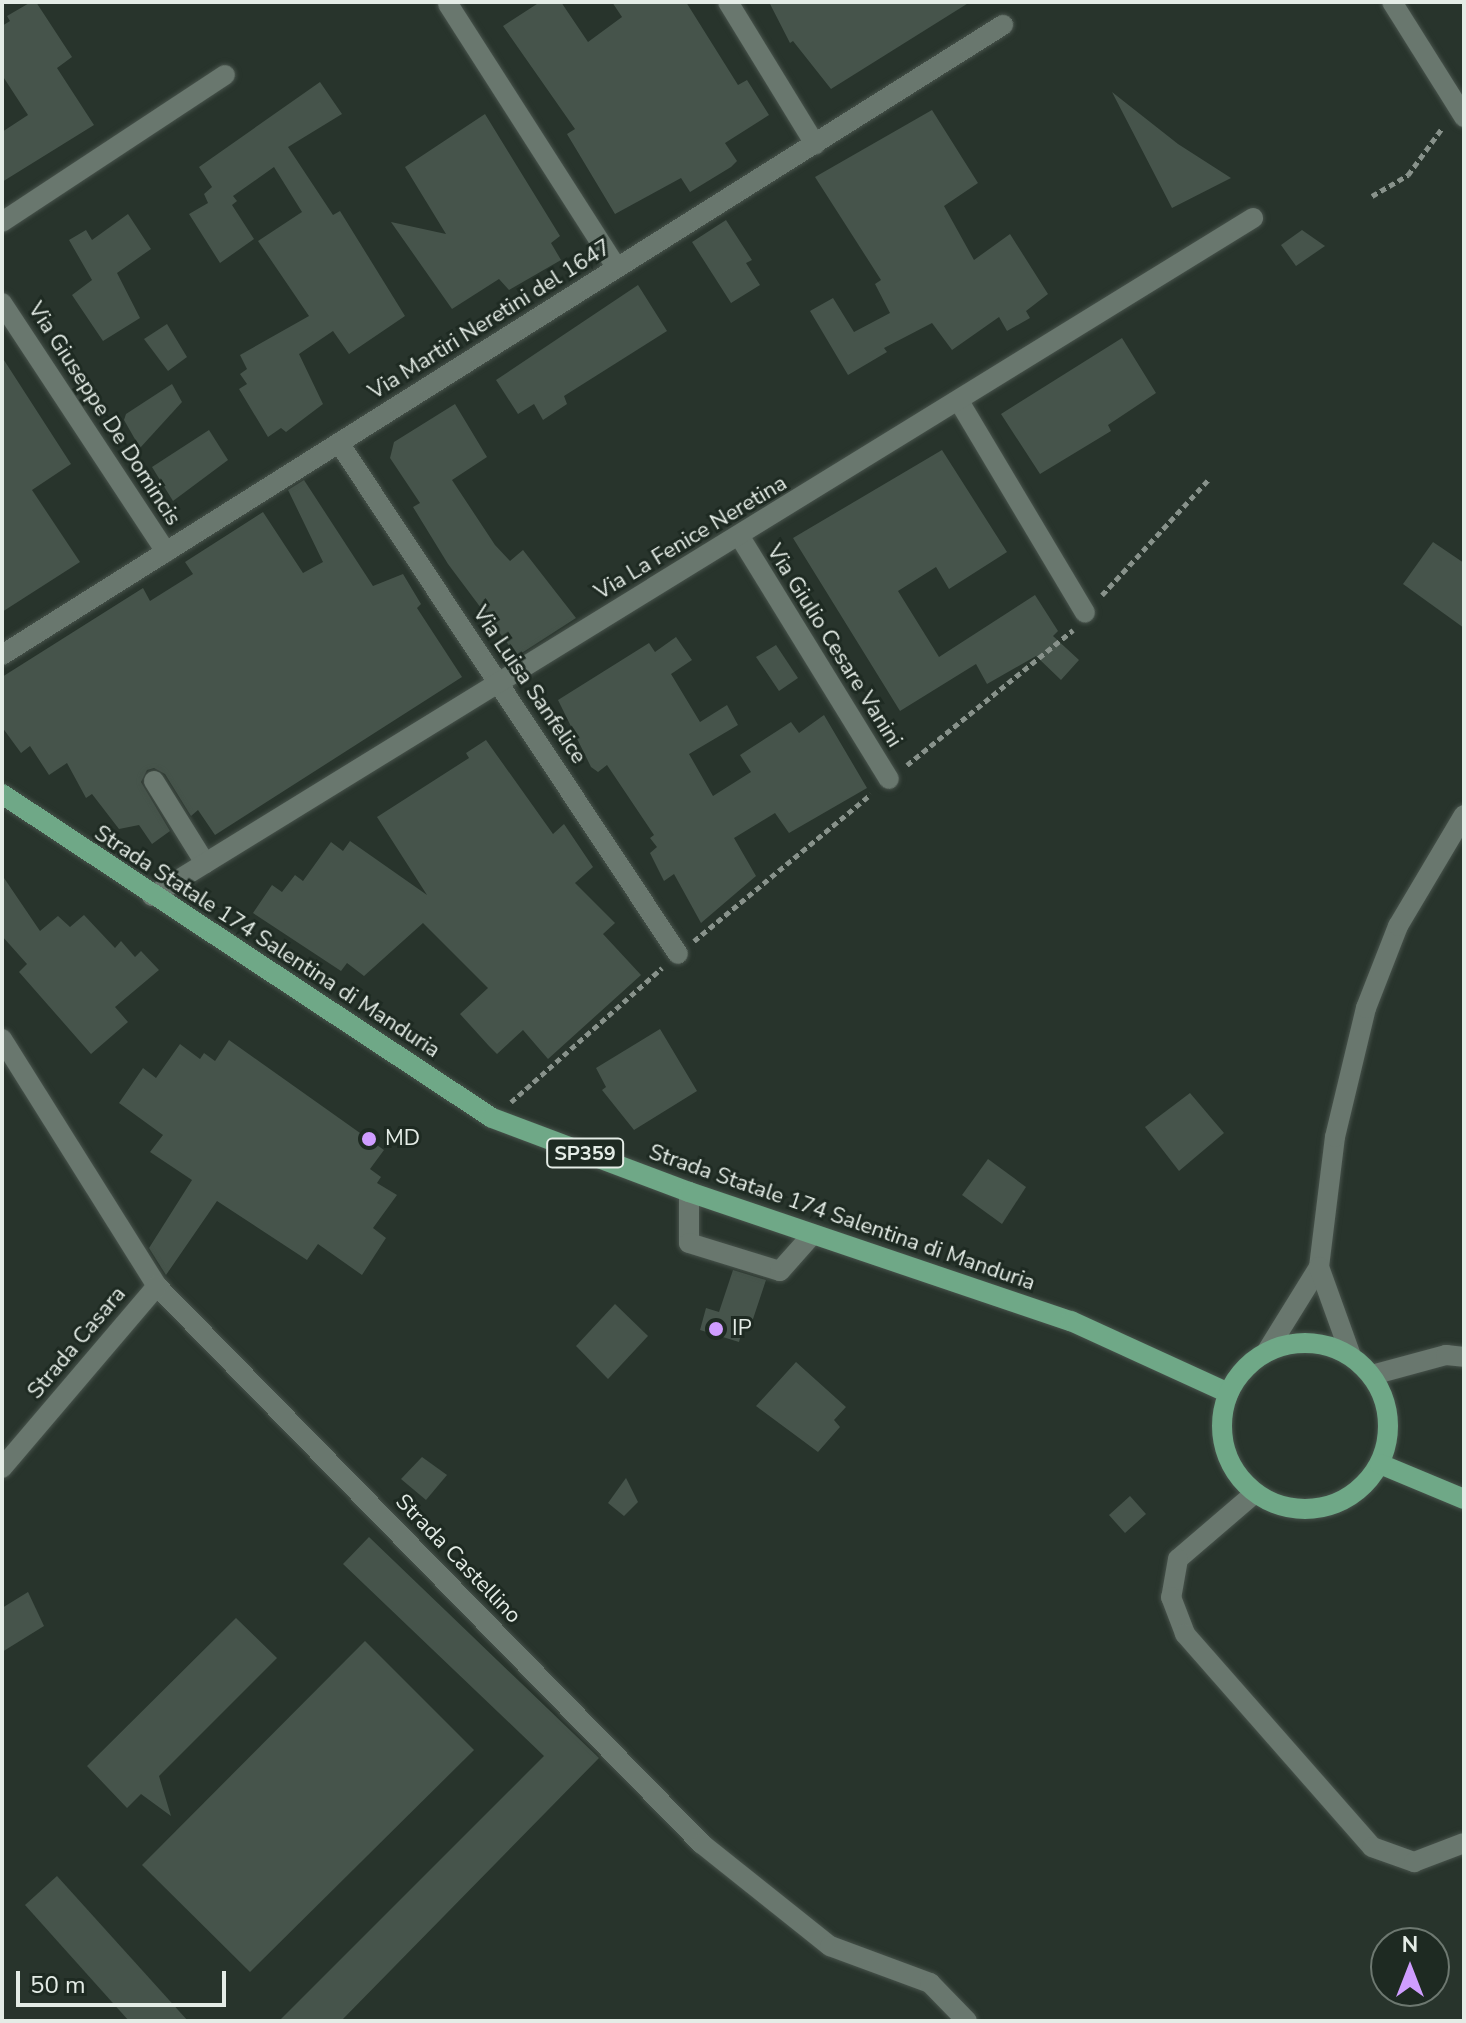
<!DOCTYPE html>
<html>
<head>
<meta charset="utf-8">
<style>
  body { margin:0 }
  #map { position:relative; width:1466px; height:2023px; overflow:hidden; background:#28342c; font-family:"Nunito Sans",sans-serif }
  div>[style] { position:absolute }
  .building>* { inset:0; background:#46544b }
  .path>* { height:5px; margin-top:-2.5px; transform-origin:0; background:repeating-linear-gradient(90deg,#88928b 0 6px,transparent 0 10px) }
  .roads { filter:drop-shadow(0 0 2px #47524b) drop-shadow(0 0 2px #47524b) }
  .minor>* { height:20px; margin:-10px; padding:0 10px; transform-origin:10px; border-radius:10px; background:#69776e }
  .major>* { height:20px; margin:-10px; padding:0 10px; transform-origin:10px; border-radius:10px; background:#6fa887 }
  .major>.ring { margin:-10px; padding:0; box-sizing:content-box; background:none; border:20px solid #6fa887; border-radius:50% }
  .dots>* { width:22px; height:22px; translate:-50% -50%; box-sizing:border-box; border:4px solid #1e2a22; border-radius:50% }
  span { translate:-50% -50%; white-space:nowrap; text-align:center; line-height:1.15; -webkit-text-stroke:6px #1e2a22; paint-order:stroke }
  .shield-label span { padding:2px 6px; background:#1e2a22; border:2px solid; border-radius:6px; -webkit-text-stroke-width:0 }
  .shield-label { font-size:20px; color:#e4ece6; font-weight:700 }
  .street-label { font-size:22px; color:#e4ece6 }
  .poi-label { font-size:22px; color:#e4ece6 }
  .left { translate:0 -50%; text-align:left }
  .frame { position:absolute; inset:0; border:4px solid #e4ece6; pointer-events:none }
  .north { position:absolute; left:1370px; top:1927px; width:80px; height:80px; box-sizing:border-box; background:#1e2a22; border:2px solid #6d7870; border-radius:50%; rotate:0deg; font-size:22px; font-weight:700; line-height:32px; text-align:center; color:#e4ece6 }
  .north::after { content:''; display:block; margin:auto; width:28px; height:36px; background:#cf9dff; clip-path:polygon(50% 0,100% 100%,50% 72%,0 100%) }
  .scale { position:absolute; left:16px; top:1971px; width:210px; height:36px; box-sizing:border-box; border:4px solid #e4ece6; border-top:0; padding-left:10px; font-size:24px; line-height:28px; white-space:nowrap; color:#e4ece6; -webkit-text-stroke:6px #1e2a22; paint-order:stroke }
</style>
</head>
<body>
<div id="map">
  <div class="building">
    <i style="clip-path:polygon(31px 2px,36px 2px,72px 57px,57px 68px,94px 125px,2px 182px,2px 132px,28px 115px,2px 75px,2px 26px,10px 21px,7px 16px)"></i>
    <i style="clip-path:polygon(540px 2px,561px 2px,588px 42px,622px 17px,612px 2px,686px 2px,738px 85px,747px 80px,769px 115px,725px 143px,737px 161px,731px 167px,690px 192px,681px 178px,615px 214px,567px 134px,575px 129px,503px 26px)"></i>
    <i style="clip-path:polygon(769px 2px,970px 2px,831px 89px,793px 41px,790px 43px)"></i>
    <i style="clip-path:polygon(320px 82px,342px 114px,288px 147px,333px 215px,340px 211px,405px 316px,349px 354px,333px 331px,299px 354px,323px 404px,286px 432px,281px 428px,268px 437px,239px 389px,247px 384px,240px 374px,247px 369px,240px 355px,309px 316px,258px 241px,302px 212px,274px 167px,233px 196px,237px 201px,232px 205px,254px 239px,220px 263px,189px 214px,208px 203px,204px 194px,212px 187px,199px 167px)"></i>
    <i style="clip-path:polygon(1112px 92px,1178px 144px,1231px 178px,1172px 208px)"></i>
    <i style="clip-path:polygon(932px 110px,978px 183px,944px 206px,974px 260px,1010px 234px,1048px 294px,1026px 311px,1030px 318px,1007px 331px,999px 317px,952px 350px,932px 323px,884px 348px,887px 352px,848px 375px,810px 311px,833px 298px,854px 332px,890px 313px,875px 284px,881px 280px,815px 177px)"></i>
    <i style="clip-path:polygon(485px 114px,560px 236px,551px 243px,561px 260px,509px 290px,499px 279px,452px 309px,391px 222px,446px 234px,405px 167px)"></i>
    <i style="clip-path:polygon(128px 214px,151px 249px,117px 273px,140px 318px,103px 341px,72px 295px,92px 280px,69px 240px,86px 230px,92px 240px)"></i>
    <i style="clip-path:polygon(726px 220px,752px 260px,746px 263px,760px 285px,731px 303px,692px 242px)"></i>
    <i style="clip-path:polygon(1302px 230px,1325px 246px,1296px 266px,1281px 245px)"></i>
    <i style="clip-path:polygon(638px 285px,667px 331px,564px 396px,567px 404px,543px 420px,534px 404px,518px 414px,496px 380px)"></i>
    <i style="clip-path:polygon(167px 324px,187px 357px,168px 371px,144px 339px)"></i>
    <i style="clip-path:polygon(1122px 338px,1156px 393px,1108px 425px,1111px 431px,1040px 474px,1001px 414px)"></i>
    <i style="clip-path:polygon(2px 357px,71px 464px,32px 490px,80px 562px,2px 612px)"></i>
    <i style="clip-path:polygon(172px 384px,182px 402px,140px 448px,124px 420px,126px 414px)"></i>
    <i style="clip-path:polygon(455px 404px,487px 457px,452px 480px,495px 545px,510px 561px,523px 550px,576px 618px,517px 656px,448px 564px,413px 507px,420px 503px,390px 458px,394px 442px)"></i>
    <i style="clip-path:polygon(209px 430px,228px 460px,173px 501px,152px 467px)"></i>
    <i style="clip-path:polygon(942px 450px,1007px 552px,949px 589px,936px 567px,898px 591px,939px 657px,1035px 595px,1058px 631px,1053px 636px,1079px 660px,1061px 680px,1036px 656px,987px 684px,976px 664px,900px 711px,793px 538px)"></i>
    <i style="clip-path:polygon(304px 480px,373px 586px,403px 574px,421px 604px,417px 608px,462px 677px,215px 835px,198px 810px,191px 816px,165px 774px,154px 768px,147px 770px,141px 782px,170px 831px,152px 844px,139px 825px,119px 829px,92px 794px,86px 798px,67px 763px,49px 775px,30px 746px,21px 753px,2px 727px,2px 677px,143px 588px,150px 601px,193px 574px,185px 562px,263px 512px,303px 573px,323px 562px,288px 490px)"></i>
    <i style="clip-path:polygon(1433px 542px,1464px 563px,1464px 628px,1403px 584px)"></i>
    <i style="clip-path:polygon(676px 637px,692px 660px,671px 674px,700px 722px,727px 705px,738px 725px,689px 754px,713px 796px,751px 772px,740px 755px,791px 722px,799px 733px,824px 715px,867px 788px,789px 833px,775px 813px,734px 838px,756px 876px,701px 923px,674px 874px,664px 881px,650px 853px,657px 847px,650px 838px,654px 835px,607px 765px,598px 772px,591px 767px,558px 700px,649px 643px,655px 652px)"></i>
    <i style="clip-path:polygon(776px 645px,798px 678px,779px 691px,756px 657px)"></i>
    <i style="clip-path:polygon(486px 740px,553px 834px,564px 824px,593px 867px,575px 883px,615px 923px,603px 934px,641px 975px,548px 1059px,523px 1030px,497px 1054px,489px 1046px,460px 1014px,488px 988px,423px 923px,364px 976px,347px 963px,341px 971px,253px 913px,272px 885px,282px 892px,295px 875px,303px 881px,331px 842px,343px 851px,350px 841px,427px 895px,377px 817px,469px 758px,466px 753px)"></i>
    <i style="clip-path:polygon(2px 875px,40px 931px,58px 916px,70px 927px,84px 915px,115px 948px,121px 941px,135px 957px,141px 951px,159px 970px,115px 1007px,128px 1022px,91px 1054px,19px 972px,27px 964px,2px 936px)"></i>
    <i style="clip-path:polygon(660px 1029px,697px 1091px,634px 1130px,602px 1090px,606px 1087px,596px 1068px)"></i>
    <i style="clip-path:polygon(229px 1040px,384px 1150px,370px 1169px,381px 1177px,377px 1183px,397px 1195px,373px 1228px,386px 1238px,362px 1275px,318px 1244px,307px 1260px,217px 1201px,166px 1275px,149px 1248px,192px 1180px,150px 1152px,163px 1135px,119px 1103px,143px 1068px,156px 1078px,180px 1044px,200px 1059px,204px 1053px,215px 1061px)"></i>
    <i style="clip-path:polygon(1190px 1093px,1224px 1133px,1179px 1171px,1145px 1127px)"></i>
    <i style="clip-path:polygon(988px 1159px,1026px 1187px,1002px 1224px,962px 1195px)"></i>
    <i style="clip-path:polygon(733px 1270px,766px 1280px,752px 1322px,745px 1320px,739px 1342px,700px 1330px,706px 1308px,719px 1312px)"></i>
    <i style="clip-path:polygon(615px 1304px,648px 1336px,608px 1379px,576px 1346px)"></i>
    <i style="clip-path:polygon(796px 1362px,846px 1407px,834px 1420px,840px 1427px,818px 1452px,756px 1406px)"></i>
    <i style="clip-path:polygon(422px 1457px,447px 1475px,426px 1500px,401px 1479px)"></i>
    <i style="clip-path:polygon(626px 1478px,638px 1502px,624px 1516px,608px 1503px)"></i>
    <i style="clip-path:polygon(1130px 1496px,1146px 1514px,1125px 1533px,1109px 1515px)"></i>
    <i style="clip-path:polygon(369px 1537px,599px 1758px,341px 2021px,279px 2021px,544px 1756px,343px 1564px)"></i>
    <i style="clip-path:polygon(28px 1592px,44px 1626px,2px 1652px,2px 1608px)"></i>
    <i style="clip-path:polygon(236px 1618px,277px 1658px,159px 1776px,171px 1816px,141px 1794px,127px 1808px,87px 1766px)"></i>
    <i style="clip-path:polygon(365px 1641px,474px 1750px,250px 1972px,142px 1865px)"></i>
    <i style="clip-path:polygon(57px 1876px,188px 2021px,129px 2021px,25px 1905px)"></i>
  </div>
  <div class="path">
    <i style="left:1372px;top:196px;width:42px;rotate:-30.3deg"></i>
    <i style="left:1408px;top:175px;width:59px;rotate:-53.9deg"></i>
    <i style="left:1102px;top:595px;width:159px;rotate:-47.3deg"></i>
    <i style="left:907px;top:765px;width:214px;rotate:-39.1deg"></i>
    <i style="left:694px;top:941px;width:230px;rotate:-39.7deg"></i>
    <i style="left:511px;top:1102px;width:202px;rotate:-41.6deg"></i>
  </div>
  <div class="roads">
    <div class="minor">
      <i style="left:728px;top:2px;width:167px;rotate:58.5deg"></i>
      <i style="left:1392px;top:2px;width:136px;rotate:57.9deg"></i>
      <i style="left:448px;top:4px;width:313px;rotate:57.4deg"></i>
      <i style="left:2px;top:222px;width:267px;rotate:-33.4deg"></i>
      <i style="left:2px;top:303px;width:298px;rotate:56.6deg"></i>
      <i style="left:960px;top:403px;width:244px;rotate:59.2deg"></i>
      <i style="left:339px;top:443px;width:613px;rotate:56.44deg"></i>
      <i style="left:740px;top:537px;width:284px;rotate:58.4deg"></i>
      <i style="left:2px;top:655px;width:1183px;rotate:-32.19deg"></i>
      <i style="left:154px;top:781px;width:97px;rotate:58.1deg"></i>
      <i style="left:152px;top:896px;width:1293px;rotate:-31.62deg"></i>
      <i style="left:2px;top:1039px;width:292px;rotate:57.9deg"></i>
      <i style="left:157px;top:1286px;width:780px;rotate:45.68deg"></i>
      <i style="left:702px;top:1844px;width:164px;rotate:38.6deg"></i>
      <i style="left:830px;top:1946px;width:107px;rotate:20.3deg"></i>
      <i style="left:930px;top:1983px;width:53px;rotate:45.8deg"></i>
      <i style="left:689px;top:1192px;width:51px;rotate:90deg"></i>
      <i style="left:689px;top:1243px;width:95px;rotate:17.1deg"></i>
      <i style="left:780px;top:1271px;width:48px;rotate:-48.4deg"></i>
      <i style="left:1319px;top:1267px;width:131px;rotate:-83deg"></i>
      <i style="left:1335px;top:1137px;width:133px;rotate:-76.5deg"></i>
      <i style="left:1366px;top:1008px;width:88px;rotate:-68.7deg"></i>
      <i style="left:1398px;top:926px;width:129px;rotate:-59.3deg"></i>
      <i style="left:1267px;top:1351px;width:99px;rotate:-58.2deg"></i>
      <i style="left:1319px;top:1267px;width:95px;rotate:70.2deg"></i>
      <i style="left:1372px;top:1375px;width:77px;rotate:-15.1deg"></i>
      <i style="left:1446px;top:1355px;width:18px;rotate:6deg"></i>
      <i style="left:2px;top:1468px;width:239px;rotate:-49.6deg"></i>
      <i style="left:1255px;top:1493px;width:101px;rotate:139.4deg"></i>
      <i style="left:1178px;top:1559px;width:39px;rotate:100deg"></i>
      <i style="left:1171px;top:1597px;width:40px;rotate:69deg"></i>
      <i style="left:1185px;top:1634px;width:283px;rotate:48.7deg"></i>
      <i style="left:1372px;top:1847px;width:45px;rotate:19.7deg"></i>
      <i style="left:1414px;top:1862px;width:53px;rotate:-20.8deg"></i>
    </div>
    <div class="major">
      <i style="left:2px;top:794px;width:587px;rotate:33.47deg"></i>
      <i style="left:492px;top:1118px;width:210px;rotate:20.6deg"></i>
      <i style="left:689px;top:1192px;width:403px;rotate:18.7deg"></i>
      <i style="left:1071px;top:1321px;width:173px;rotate:24.6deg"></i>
      <i class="ring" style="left:1222px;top:1343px;width:146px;height:146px"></i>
      <i style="left:1380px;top:1464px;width:91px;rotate:22.6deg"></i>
    </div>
  </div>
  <div class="dots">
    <i style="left:369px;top:1139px;background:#cf9dff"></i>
    <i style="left:716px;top:1329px;background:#cf9dff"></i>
  </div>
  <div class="shield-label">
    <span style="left:585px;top:1153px">SP359</span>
  </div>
  <div class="street-label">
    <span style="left:490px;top:320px;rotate:-32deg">Via Martiri Neretini del 1647</span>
    <span style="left:104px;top:414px;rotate:57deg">Via Giuseppe De Domincis</span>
    <span style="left:691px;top:538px;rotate:-31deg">Via La Fenice Neretina</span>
    <span style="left:834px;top:646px;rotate:58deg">Via Giulio Cesare Vanini</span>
    <span style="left:529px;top:685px;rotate:56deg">Via Luisa Sanfelice</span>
    <span style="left:267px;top:942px;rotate:33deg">Strada Statale 174 Salentina di Manduria</span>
    <span style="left:842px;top:1218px;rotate:19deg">Strada Statale 174 Salentina di Manduria</span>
    <span style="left:77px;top:1343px;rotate:-50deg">Strada Casara</span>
    <span style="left:458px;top:1559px;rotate:46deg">Strada Castellino</span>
  </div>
  <div class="poi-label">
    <span class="left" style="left:385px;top:1139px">MD</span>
    <span class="left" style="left:732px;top:1329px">IP</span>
  </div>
  <div class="frame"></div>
  <div class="north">N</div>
  <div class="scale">50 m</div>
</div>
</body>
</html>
